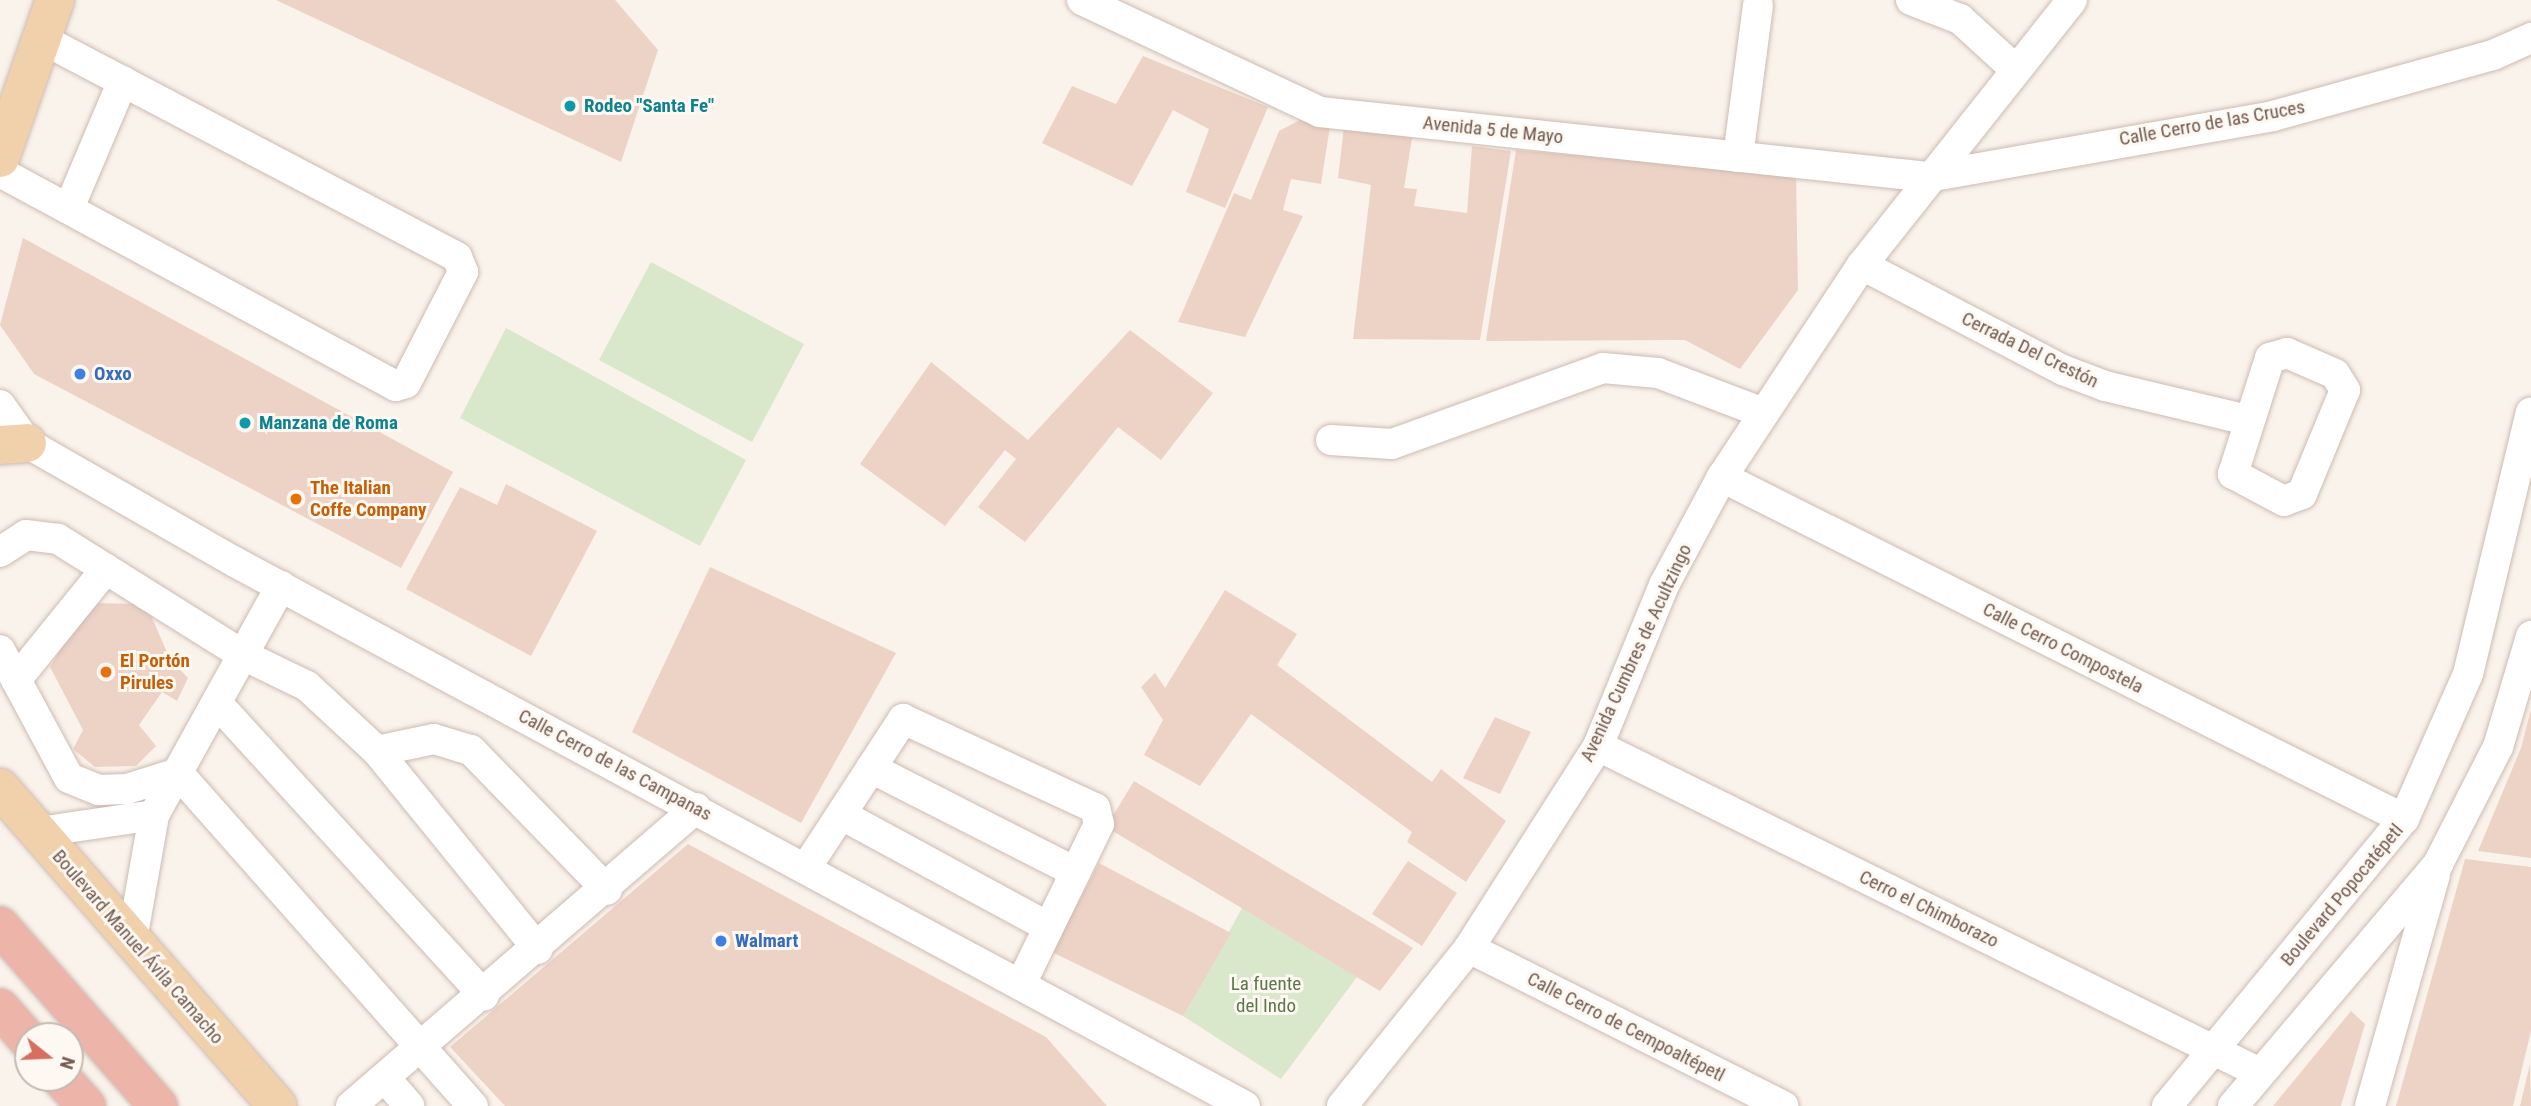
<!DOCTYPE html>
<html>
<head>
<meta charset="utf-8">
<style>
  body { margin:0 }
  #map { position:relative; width:2531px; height:1106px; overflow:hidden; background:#faf3eb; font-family:"Roboto Condensed",sans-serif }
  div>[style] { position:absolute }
  .green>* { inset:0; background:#d9e7cb }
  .building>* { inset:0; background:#edd2c6 }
  .roads { filter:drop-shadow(0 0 2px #ccbbb2) drop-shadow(0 0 2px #ccbbb2) }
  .minor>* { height:30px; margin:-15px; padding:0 15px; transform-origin:15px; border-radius:15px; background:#fff }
  .major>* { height:38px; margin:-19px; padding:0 19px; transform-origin:19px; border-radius:19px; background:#f1d1ac }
  .highway>* { height:38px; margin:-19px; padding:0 19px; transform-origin:19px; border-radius:19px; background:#edb5aa }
  .dots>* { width:19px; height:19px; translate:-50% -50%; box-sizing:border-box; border:4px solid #fdf8f2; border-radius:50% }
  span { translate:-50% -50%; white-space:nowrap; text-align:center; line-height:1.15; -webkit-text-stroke:6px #fdf8f2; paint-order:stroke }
  .culture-label { font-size:19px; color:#0d838f; font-weight:700 }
  .left { translate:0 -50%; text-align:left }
  .street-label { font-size:19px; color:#735a51 }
  .shop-label { font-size:19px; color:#366cbe; font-weight:700 }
  .food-label { font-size:19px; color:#c56008; font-weight:700 }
  .park-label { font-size:19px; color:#5c774a }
  .north { position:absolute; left:14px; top:1022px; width:70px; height:70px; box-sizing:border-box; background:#fdf8f2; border:2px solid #c6b9b2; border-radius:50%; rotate:108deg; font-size:19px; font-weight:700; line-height:28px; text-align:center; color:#735a51 }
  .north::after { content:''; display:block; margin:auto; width:24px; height:32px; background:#d56f60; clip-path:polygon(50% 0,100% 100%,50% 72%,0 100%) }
</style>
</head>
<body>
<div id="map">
  <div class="green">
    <i style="clip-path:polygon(651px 262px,804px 344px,752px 442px,599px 360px)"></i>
    <i style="clip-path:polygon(506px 328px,746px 460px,700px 546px,460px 418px)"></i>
    <i style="clip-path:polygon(1242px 908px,1357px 977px,1281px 1079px,1183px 1016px)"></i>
  </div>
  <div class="building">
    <i style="clip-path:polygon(276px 0,615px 0,658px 50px,621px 162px)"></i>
    <i style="clip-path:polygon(1143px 56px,1268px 107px,1225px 208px,1186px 192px,1209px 129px,1173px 110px,1132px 186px,1042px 143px,1072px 86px,1116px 104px)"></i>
    <i style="clip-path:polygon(1300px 120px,1330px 126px,1321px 184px,1291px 179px,1283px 210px,1303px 216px,1245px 337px,1178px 322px,1234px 193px,1251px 200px,1279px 131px)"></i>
    <i style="clip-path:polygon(1344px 127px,1412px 138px,1404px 188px,1417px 189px,1414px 206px,1467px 213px,1472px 146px,1511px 151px,1480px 340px,1353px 339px,1371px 185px,1338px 178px)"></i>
    <i style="clip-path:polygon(1516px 150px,1796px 175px,1798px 290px,1740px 369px,1685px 340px,1486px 341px)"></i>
    <i style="clip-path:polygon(23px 238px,453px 472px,401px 568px,34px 374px,0 325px)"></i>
    <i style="clip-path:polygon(1130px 330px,1213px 393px,1161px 460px,1118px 427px,1025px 542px,978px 507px,1016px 459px,1005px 450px,945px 526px,860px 464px,931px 362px,1028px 440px)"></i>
    <i style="clip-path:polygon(506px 484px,597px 531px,531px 656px,406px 589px,460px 487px,497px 505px)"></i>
    <i style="clip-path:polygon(710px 567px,896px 653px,801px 823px,632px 732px)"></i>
    <i style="clip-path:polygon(1225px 590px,1297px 634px,1277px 665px,1432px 782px,1441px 769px,1506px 821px,1466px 882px,1407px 842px,1412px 832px,1251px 714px,1200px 786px,1144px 755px,1163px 720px,1141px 687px,1155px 673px,1165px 688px)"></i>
    <i style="clip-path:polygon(88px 603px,146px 604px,170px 659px,188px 678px,177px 701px,162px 692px,139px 725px,156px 746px,136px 766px,95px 767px,73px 749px,83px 730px,50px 667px)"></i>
    <i style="clip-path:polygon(2531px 709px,2531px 858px,2478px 851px,2521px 748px)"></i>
    <i style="clip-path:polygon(1495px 717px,1531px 732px,1500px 794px,1463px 778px)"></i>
    <i style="clip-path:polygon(1134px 781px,1413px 948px,1380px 991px,1106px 827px)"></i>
    <i style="clip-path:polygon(688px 844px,1046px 1037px,1107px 1106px,505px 1106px,450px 1047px)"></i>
    <i style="clip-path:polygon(2465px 859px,2531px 867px,2531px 1031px,2513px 1106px,2396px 1106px)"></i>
    <i style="clip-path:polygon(1408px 861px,1457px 893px,1422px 946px,1372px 914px)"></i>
    <i style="clip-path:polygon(1099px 863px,1231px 933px,1183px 1016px,1052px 952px)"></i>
    <i style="clip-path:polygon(2351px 1011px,2365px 1024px,2341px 1106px,2273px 1106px)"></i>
    <i style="clip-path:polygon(2530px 1064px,2531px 1106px,2520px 1106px)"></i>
  </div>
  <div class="roads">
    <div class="minor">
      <i style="left:1082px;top:0;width:263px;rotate:25.2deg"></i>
      <i style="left:1320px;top:112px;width:611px;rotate:6.1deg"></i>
      <i style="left:1928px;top:177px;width:350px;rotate:-10deg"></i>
      <i style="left:2273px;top:116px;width:228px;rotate:-15.5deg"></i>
      <i style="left:2493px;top:55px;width:42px;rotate:-24.1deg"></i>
      <i style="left:1911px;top:0;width:53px;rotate:21.2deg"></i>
      <i style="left:1960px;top:19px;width:74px;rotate:42.3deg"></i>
      <i style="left:1738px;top:157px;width:153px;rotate:-82.5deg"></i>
      <i style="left:0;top:172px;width:450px;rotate:28.4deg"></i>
      <i style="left:396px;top:386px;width:10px;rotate:-17deg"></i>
      <i style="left:406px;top:383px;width:125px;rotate:-62.8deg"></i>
      <i style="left:463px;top:272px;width:16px;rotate:-112deg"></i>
      <i style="left:457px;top:257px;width:470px;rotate:-152.3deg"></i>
      <i style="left:69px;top:208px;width:138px;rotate:-67deg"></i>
      <i style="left:1862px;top:265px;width:227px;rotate:27.6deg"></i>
      <i style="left:2063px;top:370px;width:45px;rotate:20.9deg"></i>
      <i style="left:2105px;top:386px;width:147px;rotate:13.4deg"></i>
      <i style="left:2287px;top:353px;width:52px;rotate:23.6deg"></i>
      <i style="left:2335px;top:374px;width:19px;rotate:58deg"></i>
      <i style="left:2345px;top:390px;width:113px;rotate:112.5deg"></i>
      <i style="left:2302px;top:494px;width:19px;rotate:159deg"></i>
      <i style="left:2284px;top:501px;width:58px;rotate:-152.1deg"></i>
      <i style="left:2233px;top:474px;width:122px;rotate:-72.3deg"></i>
      <i style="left:2270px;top:358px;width:18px;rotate:-16deg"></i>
      <i style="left:0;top:405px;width:47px;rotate:54.6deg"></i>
      <i style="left:27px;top:443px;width:240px;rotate:29.8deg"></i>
      <i style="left:235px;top:562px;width:1147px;rotate:28.31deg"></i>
      <i style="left:1331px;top:440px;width:61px;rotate:3.8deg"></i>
      <i style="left:1392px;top:444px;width:224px;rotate:-19.8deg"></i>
      <i style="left:1603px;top:368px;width:55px;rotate:5.2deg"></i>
      <i style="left:1658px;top:373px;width:113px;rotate:20.7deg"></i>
      <i style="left:1722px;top:477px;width:763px;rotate:26.63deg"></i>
      <i style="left:0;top:552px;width:31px;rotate:-33deg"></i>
      <i style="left:26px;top:535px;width:32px;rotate:7deg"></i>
      <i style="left:58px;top:539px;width:218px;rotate:32.1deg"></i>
      <i style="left:243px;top:655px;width:71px;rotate:25.8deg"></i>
      <i style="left:307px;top:686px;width:96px;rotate:42.9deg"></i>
      <i style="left:377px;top:751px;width:255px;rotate:50.9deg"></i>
      <i style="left:0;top:650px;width:145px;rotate:61.7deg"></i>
      <i style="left:69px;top:778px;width:32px;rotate:22deg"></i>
      <i style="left:99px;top:790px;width:28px;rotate:-2deg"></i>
      <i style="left:127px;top:789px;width:53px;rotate:-17.4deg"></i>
      <i style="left:178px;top:773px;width:445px;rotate:48.5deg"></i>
      <i style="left:16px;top:680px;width:143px;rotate:-51deg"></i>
      <i style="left:217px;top:703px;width:396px;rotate:47.6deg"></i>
      <i style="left:1598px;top:746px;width:738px;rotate:26.29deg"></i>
      <i style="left:377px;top:751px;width:58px;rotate:-11.9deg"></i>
      <i style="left:434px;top:739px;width:39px;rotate:17deg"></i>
      <i style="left:471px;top:750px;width:195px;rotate:45.8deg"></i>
      <i style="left:871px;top:768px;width:229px;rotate:27deg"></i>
      <i style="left:842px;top:815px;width:234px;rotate:28.5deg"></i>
      <i style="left:39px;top:832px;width:116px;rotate:-8.4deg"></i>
      <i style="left:806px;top:868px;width:178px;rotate:-56.9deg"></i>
      <i style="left:903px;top:719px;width:212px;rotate:24.9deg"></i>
      <i style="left:1095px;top:808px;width:16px;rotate:76deg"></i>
      <i style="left:1099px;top:824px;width:178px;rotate:116deg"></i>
      <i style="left:132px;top:940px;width:127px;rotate:-80deg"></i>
      <i style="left:154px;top:815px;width:262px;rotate:-61deg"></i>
      <i style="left:1469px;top:948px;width:352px;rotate:26.7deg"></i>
      <i style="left:385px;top:1078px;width:37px;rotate:49deg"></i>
      <i style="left:351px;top:1106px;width:456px;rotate:-40.8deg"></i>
      <i style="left:1342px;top:1106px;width:203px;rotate:-51.2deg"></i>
      <i style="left:1469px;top:948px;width:240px;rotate:-57.4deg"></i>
      <i style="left:1598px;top:746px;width:174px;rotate:-67.7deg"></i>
      <i style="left:1664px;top:585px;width:123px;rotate:-61.8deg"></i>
      <i style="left:1722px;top:477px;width:254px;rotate:-56.6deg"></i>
      <i style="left:1862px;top:265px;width:338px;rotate:-51.6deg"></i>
      <i style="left:2167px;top:1106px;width:372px;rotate:-50.5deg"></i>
      <i style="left:2404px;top:819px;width:158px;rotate:-66.2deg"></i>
      <i style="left:2468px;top:674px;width:269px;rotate:-76.5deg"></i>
      <i style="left:2233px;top:1106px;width:317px;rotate:-49.7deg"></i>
      <i style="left:2438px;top:864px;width:131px;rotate:-62.9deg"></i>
      <i style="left:2498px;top:747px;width:116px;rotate:-73.4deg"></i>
      <i style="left:2370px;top:1106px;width:241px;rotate:-74.3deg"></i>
    </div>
    <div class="major">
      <i style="left:0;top:158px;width:167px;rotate:-70.8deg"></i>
      <i style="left:0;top:445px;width:27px;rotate:-4deg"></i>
      <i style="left:0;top:788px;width:422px;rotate:48.9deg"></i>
    </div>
    <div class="highway">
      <i style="left:0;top:926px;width:240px;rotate:48.7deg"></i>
      <i style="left:0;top:1008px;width:43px;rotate:48.8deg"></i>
      <i style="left:61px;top:1078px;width:38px;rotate:48deg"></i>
    </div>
  </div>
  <div class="dots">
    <i style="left:570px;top:106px;background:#0f9aa8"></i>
    <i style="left:80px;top:374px;background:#3f7fe0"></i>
    <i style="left:245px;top:423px;background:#0f9aa8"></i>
    <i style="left:296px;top:499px;background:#e8710a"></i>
    <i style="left:106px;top:672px;background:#e8710a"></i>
    <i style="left:721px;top:941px;background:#3f7fe0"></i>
  </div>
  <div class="culture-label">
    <span class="left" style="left:584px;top:106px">Rodeo "Santa Fe"</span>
    <span class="left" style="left:259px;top:423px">Manzana de Roma</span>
  </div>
  <div class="street-label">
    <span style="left:2212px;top:123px;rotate:-10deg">Calle Cerro de las Cruces</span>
    <span style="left:1493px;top:130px;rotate:6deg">Avenida 5 de Mayo</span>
    <span style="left:2030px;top:350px;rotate:26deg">Cerrada Del Crestón</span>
    <span style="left:2063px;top:648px;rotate:27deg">Calle Cerro Compostela</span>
    <span style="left:1636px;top:653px;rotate:-65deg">Avenida Cumbres de Acultzingo</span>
    <span style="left:615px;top:765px;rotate:28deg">Calle Cerro de las Campanas</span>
    <span style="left:2342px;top:895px;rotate:-50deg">Boulevard Popocatépetl</span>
    <span style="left:1929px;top:909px;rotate:26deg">Cerro el Chimborazo</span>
    <span style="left:138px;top:947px;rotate:49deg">Boulevard Manuel Ávila Camacho</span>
    <span style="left:1626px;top:1027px;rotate:27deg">Calle Cerro de Cempoaltépetl</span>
  </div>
  <div class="shop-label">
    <span class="left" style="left:94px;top:374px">Oxxo</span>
    <span class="left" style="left:735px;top:941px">Walmart</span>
  </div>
  <div class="food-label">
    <span class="left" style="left:310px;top:499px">The Italian<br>Coffe Company</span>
    <span class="left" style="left:120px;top:672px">El Portón<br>Pirules</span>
  </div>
  <div class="park-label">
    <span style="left:1266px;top:995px">La fuente<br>del Indo</span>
  </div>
  <div class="north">N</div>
</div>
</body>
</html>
